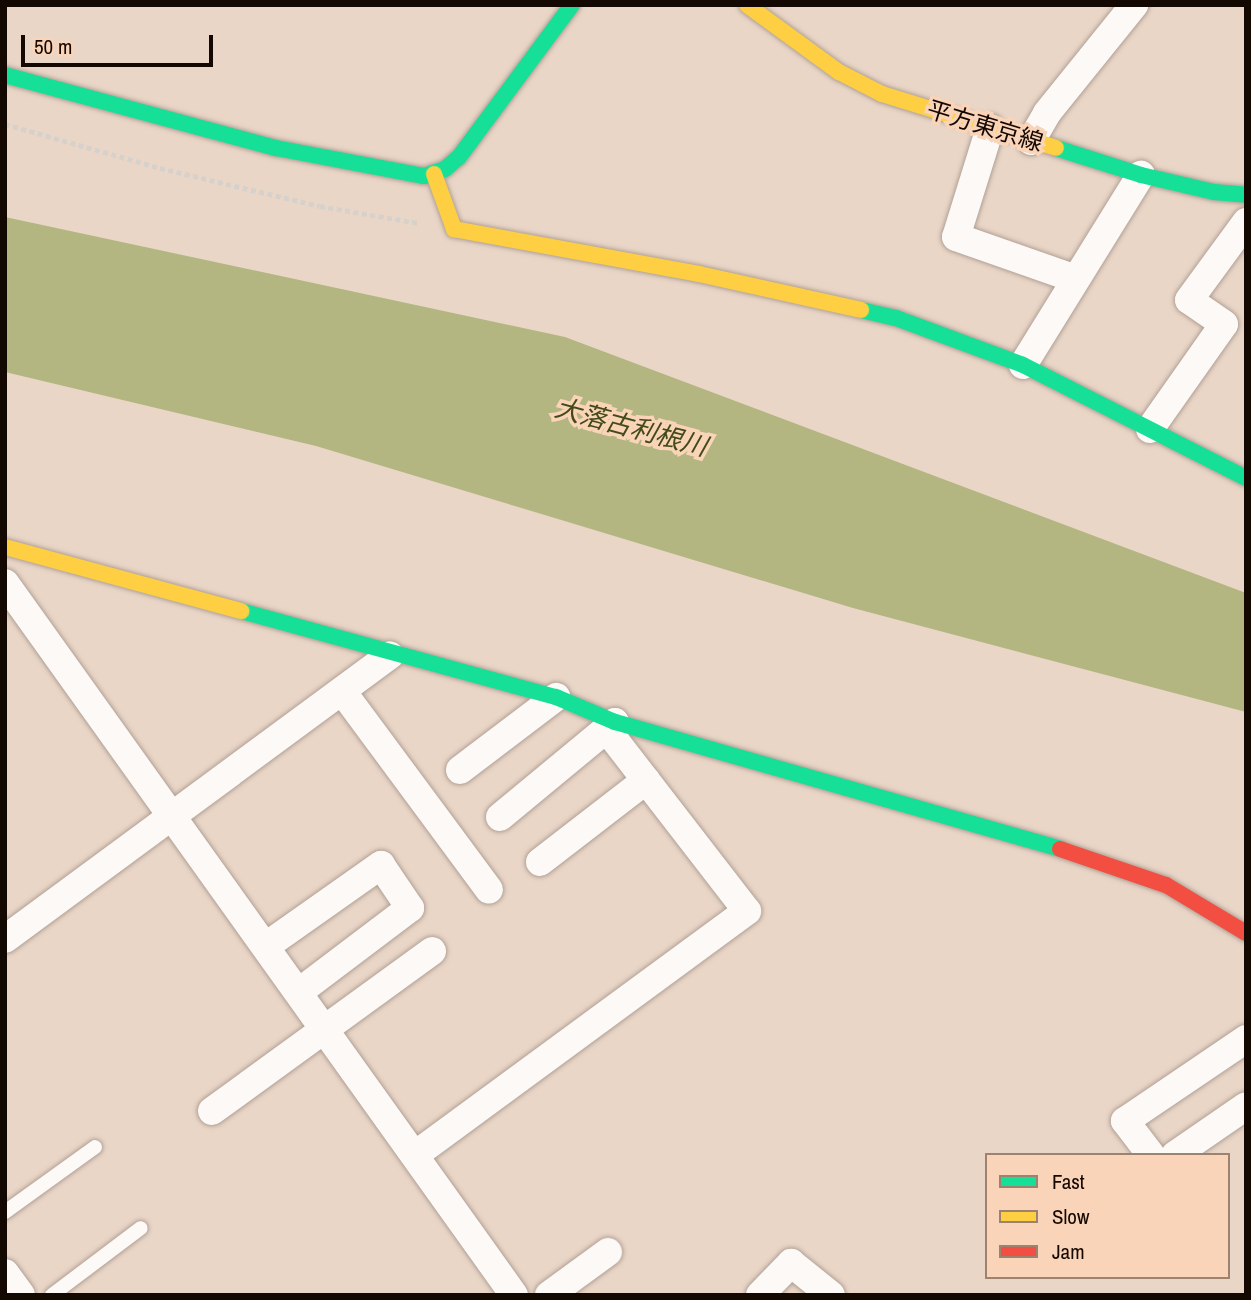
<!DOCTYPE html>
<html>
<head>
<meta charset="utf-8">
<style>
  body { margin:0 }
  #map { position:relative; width:1251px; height:1300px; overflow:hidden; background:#ead6c7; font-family:"Archivo Narrow","Noto Sans JP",sans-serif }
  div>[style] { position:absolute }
  .water>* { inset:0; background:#b3b681 }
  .path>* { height:4.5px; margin-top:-2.25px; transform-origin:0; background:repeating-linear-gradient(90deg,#d7d1cc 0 5px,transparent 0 8.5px) }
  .roads { filter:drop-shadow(0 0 2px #b0a195) drop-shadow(0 0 2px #b0a195) }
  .lane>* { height:14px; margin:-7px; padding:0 7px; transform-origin:7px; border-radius:7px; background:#fcf9f7 }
  .street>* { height:28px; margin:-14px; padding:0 14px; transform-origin:14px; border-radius:14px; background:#fcf9f7 }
  .fast>* { height:16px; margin:-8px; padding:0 8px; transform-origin:8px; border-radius:8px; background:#16e098 }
  .slow>* { height:16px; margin:-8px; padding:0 8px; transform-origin:8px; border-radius:8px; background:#ffcf43 }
  .jam>* { height:16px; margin:-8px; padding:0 8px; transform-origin:8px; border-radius:8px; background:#f24e42 }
  span { translate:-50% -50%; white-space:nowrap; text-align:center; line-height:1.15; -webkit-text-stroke:7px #f9d4b8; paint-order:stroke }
  .street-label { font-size:24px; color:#140802 }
  .water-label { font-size:26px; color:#424b17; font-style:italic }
  .frame { position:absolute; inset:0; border:7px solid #140802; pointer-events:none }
  .legend { position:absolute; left:985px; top:1153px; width:245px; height:126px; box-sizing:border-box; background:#f9d4b8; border:2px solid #9d826f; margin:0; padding:9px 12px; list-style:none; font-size:21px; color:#140802 }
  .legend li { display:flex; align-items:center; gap:14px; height:35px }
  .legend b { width:35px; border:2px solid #9d826f }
  .scale { position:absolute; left:21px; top:35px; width:192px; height:32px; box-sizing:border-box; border:4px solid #140802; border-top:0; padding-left:9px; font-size:21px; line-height:24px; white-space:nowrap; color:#140802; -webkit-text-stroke:5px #f9d4b8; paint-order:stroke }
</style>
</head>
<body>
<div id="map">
  <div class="water">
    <i style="clip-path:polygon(5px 217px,565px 337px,1246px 593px,1246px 712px,853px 608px,316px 446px,5px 372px)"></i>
  </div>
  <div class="path">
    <i style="left:5px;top:124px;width:161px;rotate:15.8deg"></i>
    <i style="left:160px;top:168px;width:164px;rotate:13.4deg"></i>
    <i style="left:320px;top:206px;width:99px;rotate:9.8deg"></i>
  </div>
  <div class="roads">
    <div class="lane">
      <i style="left:5px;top:1212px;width:111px;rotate:-35.8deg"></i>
      <i style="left:52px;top:1295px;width:111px;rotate:-37deg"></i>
    </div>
    <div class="street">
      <i style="left:990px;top:128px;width:114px;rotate:107.3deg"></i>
      <i style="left:956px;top:237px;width:127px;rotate:19.3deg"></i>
      <i style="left:1031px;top:141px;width:32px;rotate:-60deg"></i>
      <i style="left:1047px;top:113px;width:139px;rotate:-51.1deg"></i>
      <i style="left:1023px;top:365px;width:224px;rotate:-58.2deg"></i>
      <i style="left:1150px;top:429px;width:128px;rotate:-54.8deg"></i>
      <i style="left:1224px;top:324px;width:42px;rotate:-145.6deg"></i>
      <i style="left:1189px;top:300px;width:97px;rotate:-53.8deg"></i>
      <i style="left:5px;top:583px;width:875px;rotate:54.44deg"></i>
      <i style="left:342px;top:691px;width:247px;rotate:53.5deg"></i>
      <i style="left:460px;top:770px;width:121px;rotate:-37.2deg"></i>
      <i style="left:500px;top:817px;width:149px;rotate:-39.6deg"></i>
      <i style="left:540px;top:862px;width:134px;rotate:-37.7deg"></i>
      <i style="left:5px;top:939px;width:478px;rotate:-36.4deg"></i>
      <i style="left:266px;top:946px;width:141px;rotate:-35.2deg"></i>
      <i style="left:381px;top:865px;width:52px;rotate:56deg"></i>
      <i style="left:410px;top:908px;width:139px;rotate:142.9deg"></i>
      <i style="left:212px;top:1111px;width:272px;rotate:-36deg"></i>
      <i style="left:415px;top:1155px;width:412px;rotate:-36.3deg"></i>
      <i style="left:747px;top:911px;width:217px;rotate:-127.7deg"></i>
      <i style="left:614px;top:739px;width:17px;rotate:-87deg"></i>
      <i style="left:1151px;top:1155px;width:43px;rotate:-127.4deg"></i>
      <i style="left:1125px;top:1121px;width:146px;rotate:-34.1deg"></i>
      <i style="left:1175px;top:1155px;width:86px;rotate:-34.6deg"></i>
      <i style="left:5px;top:1273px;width:27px;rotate:54deg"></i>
      <i style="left:549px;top:1295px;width:73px;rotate:-36.1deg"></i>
      <i style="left:760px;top:1295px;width:45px;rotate:-45.9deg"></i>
      <i style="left:791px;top:1263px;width:51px;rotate:38.7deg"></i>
    </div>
    <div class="fast">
      <i style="left:5px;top:75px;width:281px;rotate:15.1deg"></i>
      <i style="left:276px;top:148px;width:151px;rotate:10.7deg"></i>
      <i style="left:424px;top:176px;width:22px;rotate:-18deg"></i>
      <i style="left:445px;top:169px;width:18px;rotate:-41deg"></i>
      <i style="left:459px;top:157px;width:189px;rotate:-53.4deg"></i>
      <i style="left:1056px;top:148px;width:89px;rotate:17.6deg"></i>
      <i style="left:1141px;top:175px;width:75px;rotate:13.1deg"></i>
      <i style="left:1214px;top:192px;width:32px;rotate:5deg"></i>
      <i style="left:861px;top:310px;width:36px;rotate:13deg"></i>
      <i style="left:896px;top:318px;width:135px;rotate:20.3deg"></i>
      <i style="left:1023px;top:365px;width:250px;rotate:26.9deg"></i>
      <i style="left:241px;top:611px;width:327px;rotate:15.3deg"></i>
      <i style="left:556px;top:697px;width:64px;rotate:23deg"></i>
      <i style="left:615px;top:722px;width:463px;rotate:15.9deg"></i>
    </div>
    <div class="slow">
      <i style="left:747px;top:5px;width:114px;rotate:36.1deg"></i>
      <i style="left:839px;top:72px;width:48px;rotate:27.1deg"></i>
      <i style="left:882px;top:94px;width:182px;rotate:17.2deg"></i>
      <i style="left:434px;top:174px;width:59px;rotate:70deg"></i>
      <i style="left:454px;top:229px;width:249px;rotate:10.4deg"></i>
      <i style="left:699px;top:274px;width:166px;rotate:12.5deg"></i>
      <i style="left:5px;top:547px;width:245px;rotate:15.2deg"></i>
    </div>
    <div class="jam">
      <i style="left:1060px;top:849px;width:112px;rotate:18.8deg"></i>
      <i style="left:1166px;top:885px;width:93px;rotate:31deg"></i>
    </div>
  </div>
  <div class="street-label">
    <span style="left:985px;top:126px;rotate:17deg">平方東京線</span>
  </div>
  <div class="water-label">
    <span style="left:631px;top:427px;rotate:15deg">大落古利根川</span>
  </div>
  <div class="frame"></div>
  <ul class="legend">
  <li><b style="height:9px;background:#16e098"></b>Fast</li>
  <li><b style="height:9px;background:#ffcf43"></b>Slow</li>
  <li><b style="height:9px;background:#f24e42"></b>Jam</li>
  </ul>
  <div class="scale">50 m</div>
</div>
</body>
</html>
